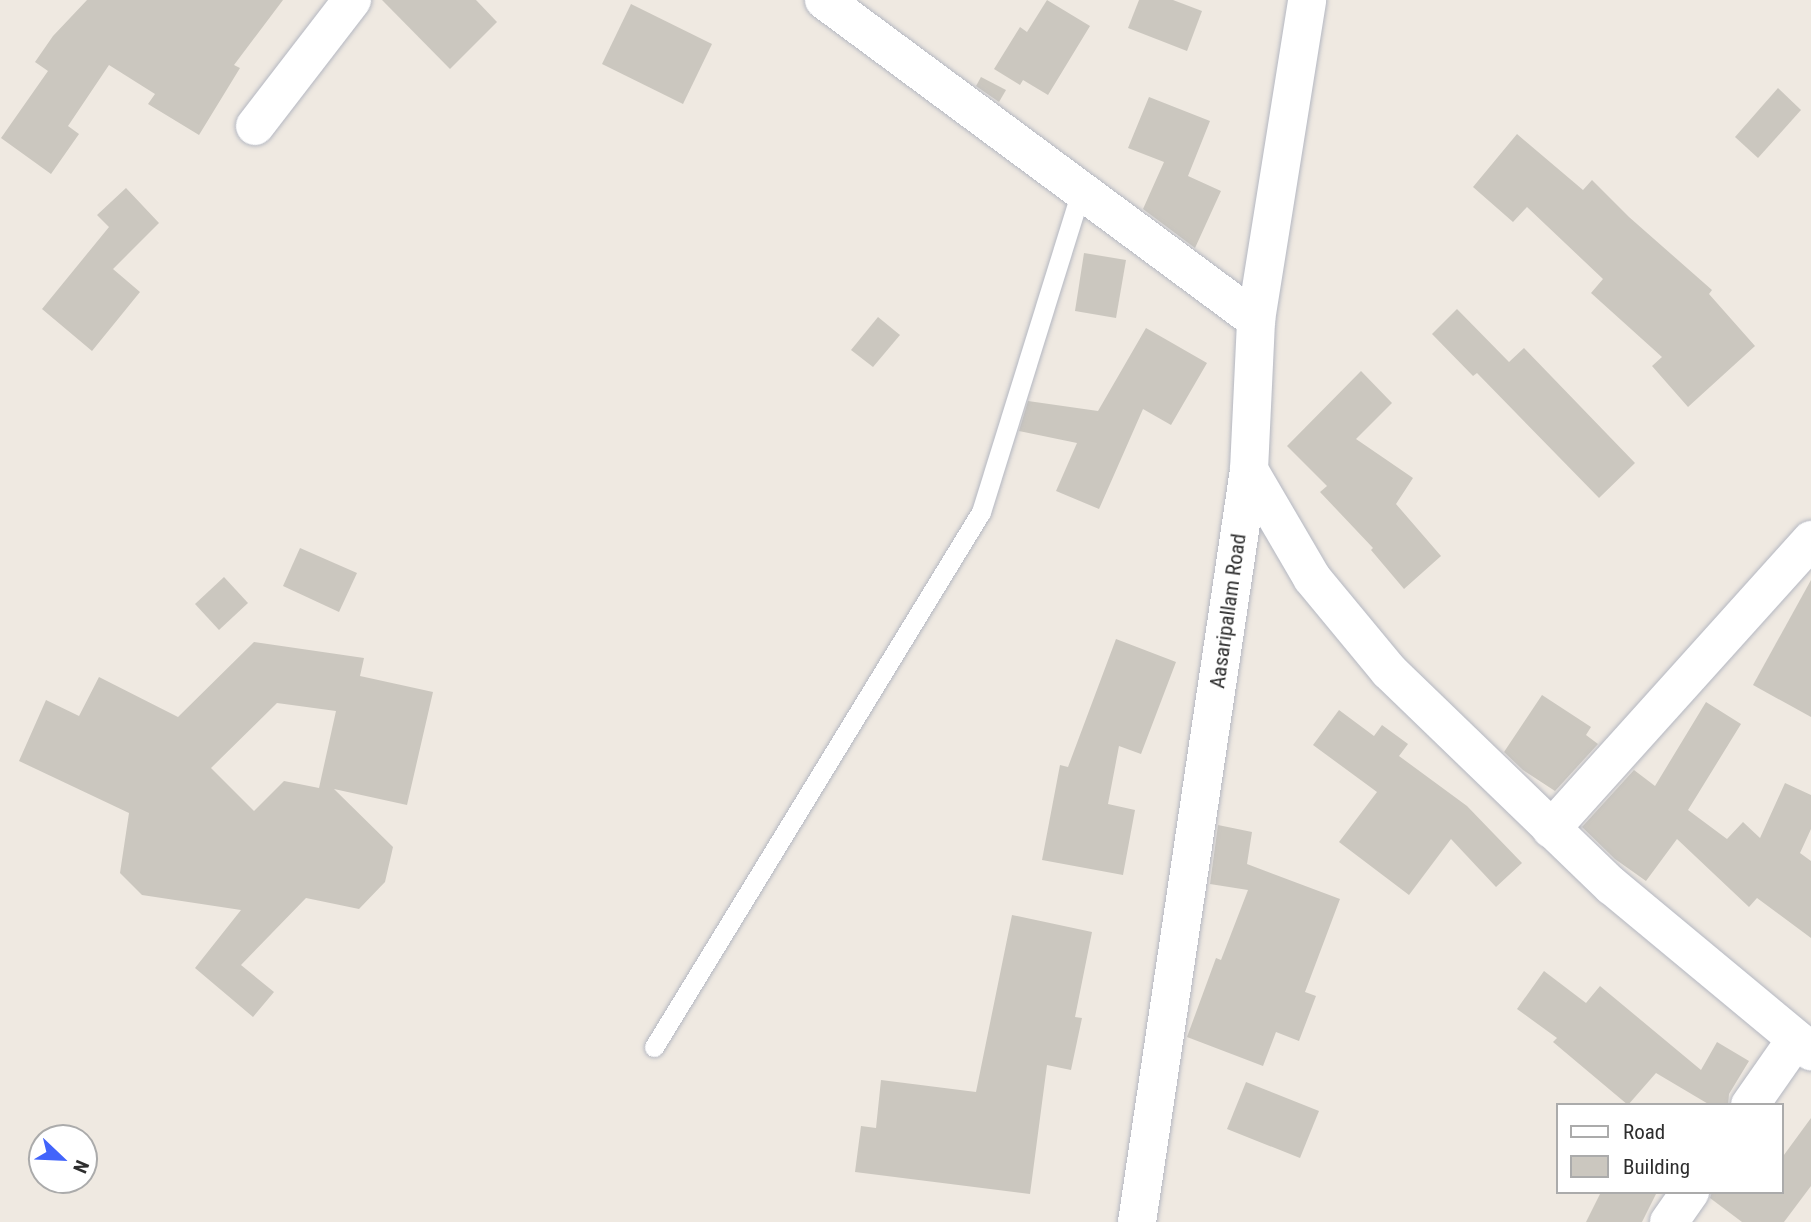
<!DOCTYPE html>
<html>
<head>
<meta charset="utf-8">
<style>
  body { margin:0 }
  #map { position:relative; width:1811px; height:1222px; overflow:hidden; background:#efe9e1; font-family:"Roboto Condensed",sans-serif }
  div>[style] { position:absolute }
  .building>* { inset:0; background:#cbc7bf }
  .roads { filter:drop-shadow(0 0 2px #b4b7c1) drop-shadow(0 0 2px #b4b7c1) }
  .service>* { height:19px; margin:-9.5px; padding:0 9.5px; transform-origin:9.5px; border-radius:9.5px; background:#fff }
  .minor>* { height:38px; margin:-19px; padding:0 19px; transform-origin:19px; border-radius:19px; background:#fff }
  .tertiary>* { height:38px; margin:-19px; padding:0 19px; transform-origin:19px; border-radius:19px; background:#fff }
  .secondary>* { height:38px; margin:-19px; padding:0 19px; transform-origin:19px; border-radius:19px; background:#fff }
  span { translate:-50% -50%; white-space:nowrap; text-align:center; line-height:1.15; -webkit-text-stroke:5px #fff; paint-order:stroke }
  .street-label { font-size:21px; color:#2e2e2e }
  .legend { position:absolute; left:1556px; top:1103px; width:228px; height:91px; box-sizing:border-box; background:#fff; border:2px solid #ababab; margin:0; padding:9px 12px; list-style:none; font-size:21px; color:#2e2e2e }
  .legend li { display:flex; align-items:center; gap:14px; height:35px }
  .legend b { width:35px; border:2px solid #ababab }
  .north { position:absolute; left:28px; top:1124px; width:70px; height:70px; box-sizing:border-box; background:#fff; border:2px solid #ababab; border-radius:50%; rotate:113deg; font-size:19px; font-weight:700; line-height:28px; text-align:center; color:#2e2e2e }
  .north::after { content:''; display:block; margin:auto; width:24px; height:32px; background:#4264fb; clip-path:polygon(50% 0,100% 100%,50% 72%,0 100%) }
</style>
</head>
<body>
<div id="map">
  <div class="building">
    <i style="clip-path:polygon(87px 0,283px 0,234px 65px,240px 68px,199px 135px,148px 104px,155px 94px,109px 65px,68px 126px,79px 134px,51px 174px,1px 138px,48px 71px,35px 62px,53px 36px)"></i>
    <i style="clip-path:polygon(382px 0,476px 0,497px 22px,450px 69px)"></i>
    <i style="clip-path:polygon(1047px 0,1090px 26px,1048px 95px,1023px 80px,1020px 85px,994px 69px,1020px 27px,1027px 32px)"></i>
    <i style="clip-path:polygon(1139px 0,1173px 0,1202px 11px,1187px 51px,1128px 28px)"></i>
    <i style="clip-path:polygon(631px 4px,712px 44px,683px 104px,602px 64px)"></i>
    <i style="clip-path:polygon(981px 77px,1006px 90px,999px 102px,976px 86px)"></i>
    <i style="clip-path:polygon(1778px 88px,1801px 110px,1758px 158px,1735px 137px)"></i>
    <i style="clip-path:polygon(1149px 97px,1210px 121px,1188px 176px,1221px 191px,1195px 248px,1143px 209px,1164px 162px,1128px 148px)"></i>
    <i style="clip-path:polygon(1517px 134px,1583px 190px,1592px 180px,1629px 217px,1712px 290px,1709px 294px,1755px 346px,1688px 407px,1652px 366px,1662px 357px,1591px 293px,1603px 279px,1527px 207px,1513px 222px,1473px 187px)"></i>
    <i style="clip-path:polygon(126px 188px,159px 223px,113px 269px,140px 292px,92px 351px,42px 309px,109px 227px,97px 215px)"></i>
    <i style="clip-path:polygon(1084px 253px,1126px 260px,1116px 318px,1075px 311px)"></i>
    <i style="clip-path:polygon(1457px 309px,1509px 362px,1524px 348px,1635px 463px,1599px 498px,1477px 373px,1473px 376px,1432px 334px)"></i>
    <i style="clip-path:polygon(878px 317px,900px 335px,873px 367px,851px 350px)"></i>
    <i style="clip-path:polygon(1146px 328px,1207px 363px,1171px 425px,1143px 409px,1099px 509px,1056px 491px,1077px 443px,1019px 431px,1028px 401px,1098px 411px)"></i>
    <i style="clip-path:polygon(1361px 371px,1392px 403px,1356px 439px,1413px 478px,1396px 504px,1441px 556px,1404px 589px,1371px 550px,1373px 548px,1320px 492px,1327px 486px,1287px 446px)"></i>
    <i style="clip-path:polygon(300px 548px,357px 573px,339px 612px,283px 586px)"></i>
    <i style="clip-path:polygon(224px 577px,248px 603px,219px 630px,195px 604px)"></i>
    <i style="clip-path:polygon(1811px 580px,1811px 717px,1753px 685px)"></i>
    <i style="clip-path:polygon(1116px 639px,1176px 662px,1141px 754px,1119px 746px,1108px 804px,1135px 810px,1123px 875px,1042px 860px,1060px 765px,1068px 767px)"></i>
    <i style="clip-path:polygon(evenodd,254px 642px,364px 658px,360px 676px,433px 692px,407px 805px,334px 789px,393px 847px,385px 882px,359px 909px,306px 898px,241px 965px,274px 992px,253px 1017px,195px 968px,241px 910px,142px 895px,120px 873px,129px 813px,19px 761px,46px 700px,79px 716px,99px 677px,178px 717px,254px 642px,277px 703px,336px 711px,319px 788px,284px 781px,254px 811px,211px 768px,277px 703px)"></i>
    <i style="clip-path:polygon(1542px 695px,1591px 727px,1586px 735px,1598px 744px,1555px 791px,1523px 770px,1504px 752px)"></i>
    <i style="clip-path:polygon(1706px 702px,1741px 724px,1688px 810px,1727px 839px,1743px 822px,1760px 838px,1785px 783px,1811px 795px,1811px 829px,1800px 853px,1811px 861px,1811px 938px,1757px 898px,1749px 907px,1677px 839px,1646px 881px,1615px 859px,1582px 827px,1634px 770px,1655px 786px)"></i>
    <i style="clip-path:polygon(1339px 710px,1374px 736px,1382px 725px,1408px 744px,1399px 756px,1467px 806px,1522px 863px,1496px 887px,1451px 839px,1409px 895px,1339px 842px,1377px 792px,1313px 745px)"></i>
    <i style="clip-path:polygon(1218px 825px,1252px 832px,1247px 864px,1340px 899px,1305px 992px,1316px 996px,1299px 1041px,1276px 1032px,1263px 1066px,1187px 1037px,1216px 958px,1221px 960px,1248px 890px,1210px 884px)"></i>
    <i style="clip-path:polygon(1012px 915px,1092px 932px,1075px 1017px,1082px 1018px,1071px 1070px,1047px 1065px,1030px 1194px,855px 1172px,861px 1126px,876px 1128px,881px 1080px,976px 1092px)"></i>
    <i style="clip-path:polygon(1544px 971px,1586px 1003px,1600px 986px,1701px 1070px,1717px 1042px,1749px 1061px,1729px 1094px,1728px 1105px,1710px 1105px,1656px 1073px,1628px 1105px,1553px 1042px,1557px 1038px,1517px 1009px)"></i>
    <i style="clip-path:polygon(1246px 1082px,1319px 1111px,1300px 1158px,1227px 1129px)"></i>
    <i style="clip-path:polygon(1811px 1118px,1811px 1186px,1784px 1222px,1742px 1222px,1710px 1198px,1712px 1192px,1781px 1192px,1781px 1159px)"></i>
    <i style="clip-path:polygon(1601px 1192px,1657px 1192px,1642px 1222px,1586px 1222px)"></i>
  </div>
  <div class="roads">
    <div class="service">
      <i style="left:654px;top:1047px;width:627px;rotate:-58.57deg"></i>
      <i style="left:981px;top:512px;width:337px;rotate:-72.7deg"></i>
    </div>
    <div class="minor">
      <i style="left:824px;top:0;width:538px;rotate:36.53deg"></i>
      <i style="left:255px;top:126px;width:159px;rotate:-52.4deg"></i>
      <i style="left:1551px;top:829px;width:389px;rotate:-48deg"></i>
      <i style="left:1750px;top:1105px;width:80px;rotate:-55.1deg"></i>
      <i style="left:1669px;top:1222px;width:37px;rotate:-55deg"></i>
    </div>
    <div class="tertiary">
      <i style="left:1249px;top:470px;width:125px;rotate:59.7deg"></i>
      <i style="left:1312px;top:578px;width:121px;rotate:50.4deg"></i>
      <i style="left:1389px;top:671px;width:310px;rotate:44deg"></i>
      <i style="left:1612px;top:886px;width:259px;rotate:39.7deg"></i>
    </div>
    <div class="secondary">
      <i style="left:1137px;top:1222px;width:760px;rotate:-81.53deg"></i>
      <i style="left:1249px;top:470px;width:150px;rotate:-87.3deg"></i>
      <i style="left:1256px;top:320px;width:324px;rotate:-80.9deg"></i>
    </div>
  </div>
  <div class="street-label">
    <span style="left:1228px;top:611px;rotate:-82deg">Aasaripallam Road</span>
  </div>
  <ul class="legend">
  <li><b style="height:9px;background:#fff"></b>Road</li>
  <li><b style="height:19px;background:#cbc7bf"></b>Building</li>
  </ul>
  <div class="north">N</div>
</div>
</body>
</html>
